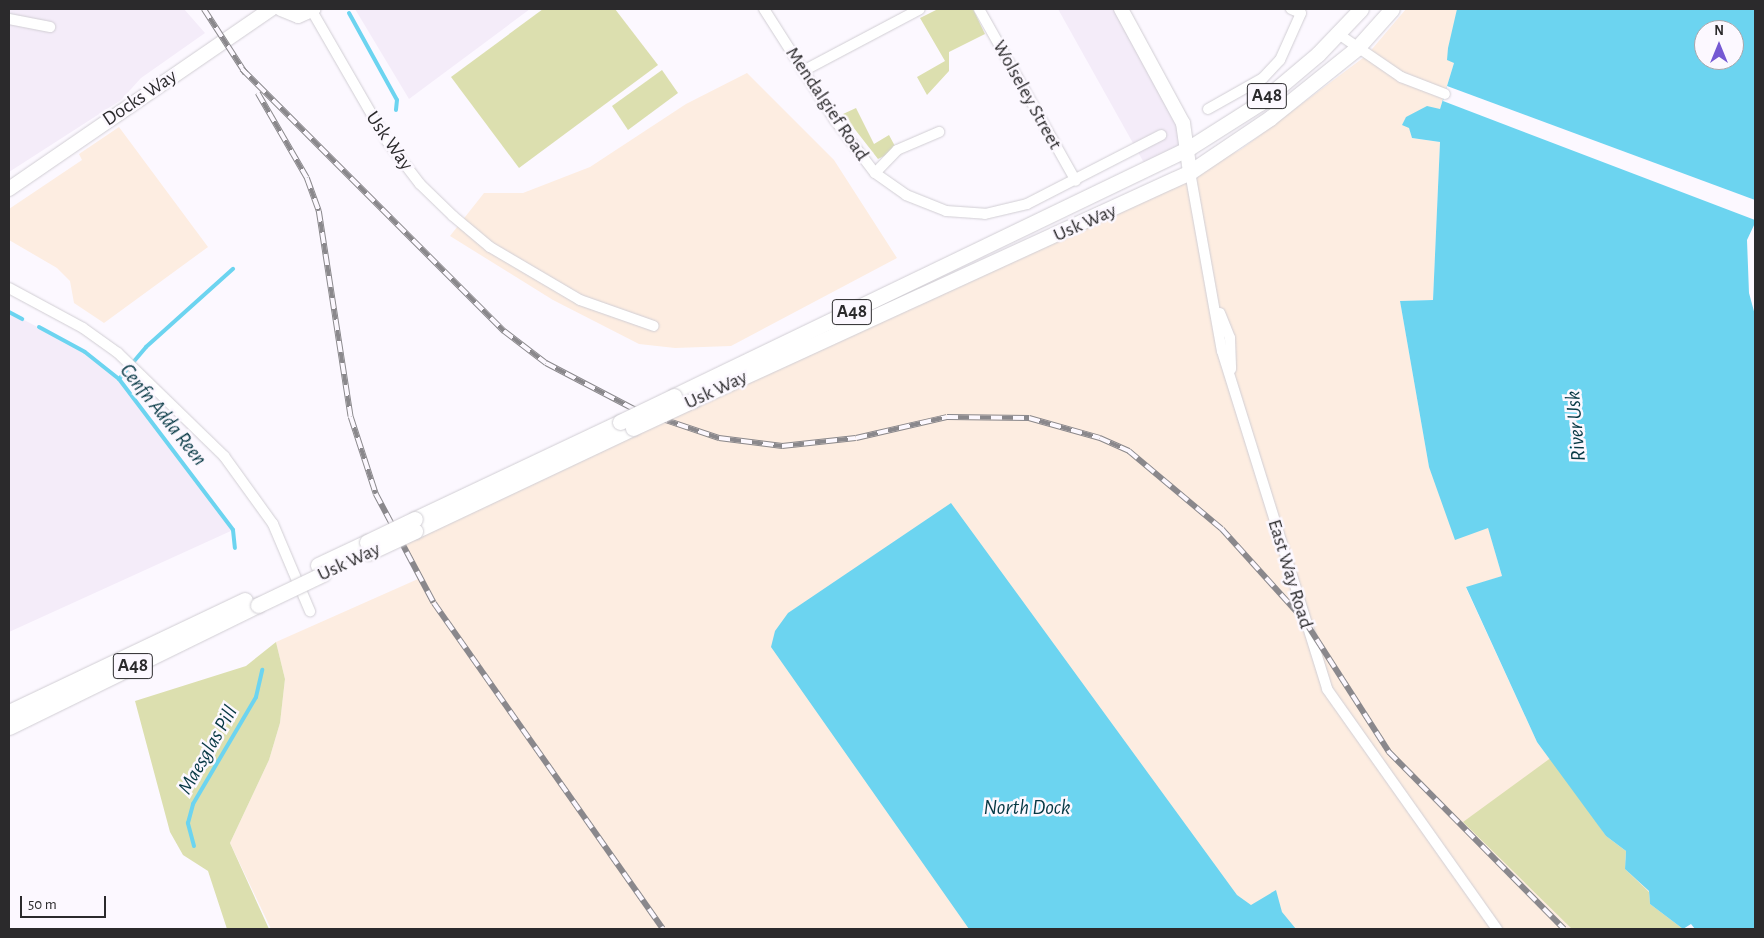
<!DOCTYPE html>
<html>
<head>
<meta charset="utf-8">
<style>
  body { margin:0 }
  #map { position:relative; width:1764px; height:938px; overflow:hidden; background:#fcf8ff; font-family:"Alegreya Sans",sans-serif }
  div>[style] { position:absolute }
  .built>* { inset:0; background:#f4ecf9 }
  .industrial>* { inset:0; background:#fdede1 }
  .green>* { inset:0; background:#dcdfaf }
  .water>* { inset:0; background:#6cd4f0 }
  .pier>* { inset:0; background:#fcf8ff }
  .stream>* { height:4px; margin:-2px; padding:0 2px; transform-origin:2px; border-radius:2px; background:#6cd4f0 }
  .roads { filter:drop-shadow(0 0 1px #d1ced4) drop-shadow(0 0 1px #d1ced4) }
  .street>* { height:10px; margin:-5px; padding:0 5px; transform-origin:5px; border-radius:5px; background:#fff }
  .secondary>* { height:14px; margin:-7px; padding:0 7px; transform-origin:7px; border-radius:7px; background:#fff }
  .primary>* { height:15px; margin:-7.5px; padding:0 7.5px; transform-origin:7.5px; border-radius:7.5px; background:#fff }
  .rail>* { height:5.5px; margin-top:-2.75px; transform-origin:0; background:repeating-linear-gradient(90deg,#fcf8ff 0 11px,#8a888c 0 22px); box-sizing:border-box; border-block:1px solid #8a888c }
  .bridges { filter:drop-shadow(0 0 1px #d1ced4) drop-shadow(0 0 1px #d1ced4) }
  .primary-bridge>* { height:15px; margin:-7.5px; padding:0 7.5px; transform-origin:7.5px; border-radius:7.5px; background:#fff }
  span { translate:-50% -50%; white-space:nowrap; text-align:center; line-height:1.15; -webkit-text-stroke:5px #fcf8ff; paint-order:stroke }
  .shield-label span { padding:1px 4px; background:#fcf8ff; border:1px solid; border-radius:4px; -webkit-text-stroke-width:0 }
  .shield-label { font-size:19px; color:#2b2a2c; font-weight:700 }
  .street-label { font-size:20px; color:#2b2a2c }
  .water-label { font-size:21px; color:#063844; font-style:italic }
  .frame { position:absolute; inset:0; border:10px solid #2b2a2c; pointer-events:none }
  .north { position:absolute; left:1694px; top:20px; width:50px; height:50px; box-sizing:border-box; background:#fcf8ff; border:1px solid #a8a6ab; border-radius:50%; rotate:0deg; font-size:14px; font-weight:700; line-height:20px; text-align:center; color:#2b2a2c }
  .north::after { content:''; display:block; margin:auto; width:18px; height:22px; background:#7559d3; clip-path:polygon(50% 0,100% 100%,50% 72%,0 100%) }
  .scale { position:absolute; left:20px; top:896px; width:86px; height:22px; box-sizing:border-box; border:2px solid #2b2a2c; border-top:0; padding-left:6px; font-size:15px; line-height:18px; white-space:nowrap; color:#2b2a2c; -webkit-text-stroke:4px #fcf8ff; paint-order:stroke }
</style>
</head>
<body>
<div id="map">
  <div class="built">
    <i style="clip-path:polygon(9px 9px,184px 9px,205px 33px,141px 78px,121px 100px,9px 172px)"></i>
    <i style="clip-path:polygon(355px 9px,530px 9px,409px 99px)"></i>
    <i style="clip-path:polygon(1058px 9px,1121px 9px,1189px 148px,1148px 170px)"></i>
    <i style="clip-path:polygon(9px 312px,85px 352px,119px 379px,233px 530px,9px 632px)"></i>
  </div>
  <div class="industrial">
    <i style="clip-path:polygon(1406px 9px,1457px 9px,1454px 63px,1440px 109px,1409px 127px,1412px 138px,1440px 142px,1433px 300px,1400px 301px,1429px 467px,1488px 527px,1502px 576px,1466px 588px,1537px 742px,1649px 892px,1650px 904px,1683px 929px,271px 929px,230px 843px,269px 760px,280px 723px,285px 679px,276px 642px,418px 579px,399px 539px,1240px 150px,1367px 55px)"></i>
    <i style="clip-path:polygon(747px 73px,834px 160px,897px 258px,731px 346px,675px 348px,639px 344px,553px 300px,450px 236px,484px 193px,523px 193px,590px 167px,686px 104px)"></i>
    <i style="clip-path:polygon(119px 127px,208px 247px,104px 323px,74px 303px,70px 281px,57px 268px,9px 240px,9px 209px,82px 160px,79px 154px)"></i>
  </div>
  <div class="green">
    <i style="clip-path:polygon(543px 9px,615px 9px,658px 65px,519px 168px,451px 77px)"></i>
    <i style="clip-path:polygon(938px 9px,973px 9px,985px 34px,949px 52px,949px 71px,927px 95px,917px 77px,945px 61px,920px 18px)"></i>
    <i style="clip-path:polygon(662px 70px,678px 93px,628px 130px,612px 106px)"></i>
    <i style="clip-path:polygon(856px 108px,874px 144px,889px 135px,897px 150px,878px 159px,843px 114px)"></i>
    <i style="clip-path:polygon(276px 642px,285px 679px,280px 723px,269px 760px,230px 843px,269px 929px,227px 929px,208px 871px,183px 855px,170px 832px,135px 701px,246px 666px)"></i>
    <i style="clip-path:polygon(1552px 757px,1606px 836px,1626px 851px,1625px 869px,1649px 892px,1650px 904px,1683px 929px,1572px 929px,1463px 822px)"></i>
  </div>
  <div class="water">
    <i style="clip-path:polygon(evenodd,1457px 9px,1755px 9px,1755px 223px,1747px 240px,1749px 293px,1755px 315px,1755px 929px,1695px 929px,1691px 924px,1683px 929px,1650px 904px,1649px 891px,1625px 869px,1626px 851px,1606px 836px,1537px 742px,1466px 587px,1502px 576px,1488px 528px,1455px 540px,1429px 467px,1400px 301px,1433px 300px,1440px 142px,1412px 138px,1409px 128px,1402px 125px,1406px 117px,1427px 106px,1440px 109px,1454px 63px,1447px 60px,1448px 48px,1457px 9px,1704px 30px,1734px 30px,1734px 60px,1704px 60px,1704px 30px)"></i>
    <i style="clip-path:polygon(951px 503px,1237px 895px,1251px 905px,1276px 890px,1282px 912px,1296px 929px,969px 929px,771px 647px,775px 631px,788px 613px)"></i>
  </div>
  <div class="pier">
    <i style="clip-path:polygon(1447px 86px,1755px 200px,1755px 220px,1443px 101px)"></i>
  </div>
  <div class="stream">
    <i style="left:349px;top:13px;width:99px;rotate:61.1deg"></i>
    <i style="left:397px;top:100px;width:10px;rotate:96deg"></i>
    <i style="left:9px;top:312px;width:15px;rotate:28deg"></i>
    <i style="left:39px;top:327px;width:52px;rotate:28.5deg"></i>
    <i style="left:85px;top:352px;width:43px;rotate:38.5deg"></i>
    <i style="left:119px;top:379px;width:189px;rotate:52.9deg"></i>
    <i style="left:233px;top:530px;width:18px;rotate:84deg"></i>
    <i style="left:119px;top:379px;width:42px;rotate:-49.8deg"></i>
    <i style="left:146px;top:347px;width:117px;rotate:-41.9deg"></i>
    <i style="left:194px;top:846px;width:24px;rotate:-105deg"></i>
    <i style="left:188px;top:823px;width:20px;rotate:-75deg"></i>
    <i style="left:193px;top:804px;width:124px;rotate:-59.5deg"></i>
    <i style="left:256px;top:697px;width:28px;rotate:-77deg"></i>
  </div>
  <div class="roads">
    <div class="street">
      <i style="left:764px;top:9px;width:130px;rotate:57.5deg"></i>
      <i style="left:834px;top:119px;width:68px;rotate:52.8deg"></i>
      <i style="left:875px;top:173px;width:38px;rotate:35deg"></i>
      <i style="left:906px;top:195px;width:43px;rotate:21.8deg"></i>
      <i style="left:946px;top:211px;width:39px;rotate:4deg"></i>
      <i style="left:985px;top:214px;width:43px;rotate:-13.4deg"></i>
      <i style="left:1027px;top:204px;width:151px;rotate:-27.2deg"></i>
      <i style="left:979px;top:9px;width:197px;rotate:60.6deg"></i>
      <i style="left:312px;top:11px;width:150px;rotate:60deg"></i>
      <i style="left:387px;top:141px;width:54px;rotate:52.5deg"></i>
      <i style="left:420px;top:184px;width:46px;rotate:44.1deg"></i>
      <i style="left:453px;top:216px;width:48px;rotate:40deg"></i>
      <i style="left:490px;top:247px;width:104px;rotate:30.5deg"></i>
      <i style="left:580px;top:300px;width:78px;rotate:19.4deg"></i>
      <i style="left:9px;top:19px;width:42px;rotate:11deg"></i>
      <i style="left:1337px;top:33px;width:78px;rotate:34.5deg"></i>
      <i style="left:1401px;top:77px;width:47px;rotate:21.1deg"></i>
      <i style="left:803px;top:71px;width:132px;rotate:-27.9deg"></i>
      <i style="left:1208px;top:109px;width:63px;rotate:-29.4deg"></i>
      <i style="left:1263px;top:78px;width:25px;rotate:-47deg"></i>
      <i style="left:1280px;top:60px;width:51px;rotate:-65.9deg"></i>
      <i style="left:1301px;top:13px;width:11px;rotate:-158deg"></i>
      <i style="left:1190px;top:172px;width:182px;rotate:79.9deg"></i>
      <i style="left:1222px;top:351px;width:354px;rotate:72.7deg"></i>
      <i style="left:1327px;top:689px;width:294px;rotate:54.7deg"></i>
      <i style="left:875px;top:173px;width:32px;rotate:-46deg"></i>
      <i style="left:897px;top:150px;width:46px;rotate:-23.2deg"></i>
      <i style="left:9px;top:288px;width:84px;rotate:28.4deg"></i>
      <i style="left:83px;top:328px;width:43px;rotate:35.5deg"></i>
      <i style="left:118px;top:353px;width:148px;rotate:44.2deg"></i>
      <i style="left:224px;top:456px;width:84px;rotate:54.2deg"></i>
      <i style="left:273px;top:524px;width:95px;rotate:67deg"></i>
      <i style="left:1220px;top:313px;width:27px;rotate:68deg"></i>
      <i style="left:1230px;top:338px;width:31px;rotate:88deg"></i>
    </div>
    <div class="secondary">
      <i style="left:281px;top:9px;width:18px;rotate:22deg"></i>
      <i style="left:298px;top:16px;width:17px;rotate:-24deg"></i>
      <i style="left:1121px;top:9px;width:130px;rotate:61.5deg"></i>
      <i style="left:1183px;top:123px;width:49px;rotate:81.9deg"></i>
      <i style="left:9px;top:189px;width:318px;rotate:-34.5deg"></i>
    </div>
    <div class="primary">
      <i style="left:674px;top:396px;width:572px;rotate:-25.71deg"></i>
      <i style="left:1189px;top:148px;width:84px;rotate:-32.4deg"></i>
      <i style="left:1260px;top:103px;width:76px;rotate:-40.2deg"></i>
      <i style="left:1318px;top:54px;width:62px;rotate:-46.3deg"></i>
      <i style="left:693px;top:400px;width:547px;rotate:-24.64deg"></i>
      <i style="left:1190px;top:172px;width:97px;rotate:-34deg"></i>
      <i style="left:1270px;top:118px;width:112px;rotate:-38.8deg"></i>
      <i style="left:1357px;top:48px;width:52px;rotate:-48.1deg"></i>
      <i style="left:415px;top:519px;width:227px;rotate:-25.3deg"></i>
      <i style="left:415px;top:531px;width:241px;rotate:-25.3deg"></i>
      <i style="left:318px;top:565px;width:54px;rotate:-25.1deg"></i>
      <i style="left:9px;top:712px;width:261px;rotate:-25.4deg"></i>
      <i style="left:9px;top:727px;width:277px;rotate:-26.1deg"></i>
    </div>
  </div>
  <div class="rail">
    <i style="left:204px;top:9px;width:77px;rotate:57.1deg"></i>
    <i style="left:242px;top:69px;width:371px;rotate:45deg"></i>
    <i style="left:504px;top:331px;width:53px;rotate:37.3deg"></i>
    <i style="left:546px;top:363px;width:102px;rotate:27.6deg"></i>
    <i style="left:636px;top:410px;width:88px;rotate:18.6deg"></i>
    <i style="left:719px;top:438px;width:64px;rotate:7.2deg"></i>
    <i style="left:782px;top:446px;width:74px;rotate:-6.2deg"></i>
    <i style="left:856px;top:438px;width:93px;rotate:-13deg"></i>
    <i style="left:947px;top:417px;width:82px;rotate:0.7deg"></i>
    <i style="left:1029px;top:418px;width:74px;rotate:15.7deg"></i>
    <i style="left:1100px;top:438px;width:32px;rotate:24deg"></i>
    <i style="left:1129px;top:451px;width:121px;rotate:40deg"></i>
    <i style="left:1222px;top:529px;width:124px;rotate:47.9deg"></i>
    <i style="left:1305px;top:621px;width:156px;rotate:57.3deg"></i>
    <i style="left:1389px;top:752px;width:249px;rotate:45.3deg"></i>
    <i style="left:258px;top:93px;width:98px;rotate:60deg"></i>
    <i style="left:307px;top:178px;width:35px;rotate:70deg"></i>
    <i style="left:319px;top:211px;width:208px;rotate:81.2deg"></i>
    <i style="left:351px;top:417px;width:81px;rotate:72deg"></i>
    <i style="left:376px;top:494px;width:123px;rotate:62deg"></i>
    <i style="left:434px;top:603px;width:398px;rotate:54.9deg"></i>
  </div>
  <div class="bridges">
    <div class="primary-bridge">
      <i style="left:620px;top:422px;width:60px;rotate:-25.7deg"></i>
      <i style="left:633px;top:428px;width:66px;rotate:-25deg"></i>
      <i style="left:367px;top:542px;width:53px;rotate:-25.6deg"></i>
      <i style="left:368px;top:553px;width:52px;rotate:-25.1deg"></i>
      <i style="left:258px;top:605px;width:72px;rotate:-25.5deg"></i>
    </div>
  </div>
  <div class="shield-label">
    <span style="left:1267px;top:96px">A48</span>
    <span style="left:852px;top:312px">A48</span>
    <span style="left:133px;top:666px">A48</span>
  </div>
  <div class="street-label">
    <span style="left:1027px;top:95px;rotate:61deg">Wolseley Street</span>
    <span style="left:140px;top:98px;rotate:-34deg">Docks Way</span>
    <span style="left:827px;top:104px;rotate:56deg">Mendalgief Road</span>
    <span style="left:389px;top:141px;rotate:55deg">Usk Way</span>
    <span style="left:1085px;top:223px;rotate:-24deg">Usk Way</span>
    <span style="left:716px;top:390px;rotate:-25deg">Usk Way</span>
    <span style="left:349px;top:562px;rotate:-25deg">Usk Way</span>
    <span style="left:1290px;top:574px;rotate:73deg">East Way Road</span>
  </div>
  <div class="water-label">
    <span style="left:163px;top:415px;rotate:51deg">Cenfn Adda Reen</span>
    <span style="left:1576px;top:426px;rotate:-95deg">River Usk</span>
    <span style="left:208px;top:750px;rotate:-60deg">Maesglas Pill</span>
    <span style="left:1027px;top:808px">North Dock</span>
  </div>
  <div class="frame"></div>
  <div class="north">N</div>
  <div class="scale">50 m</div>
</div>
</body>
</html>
